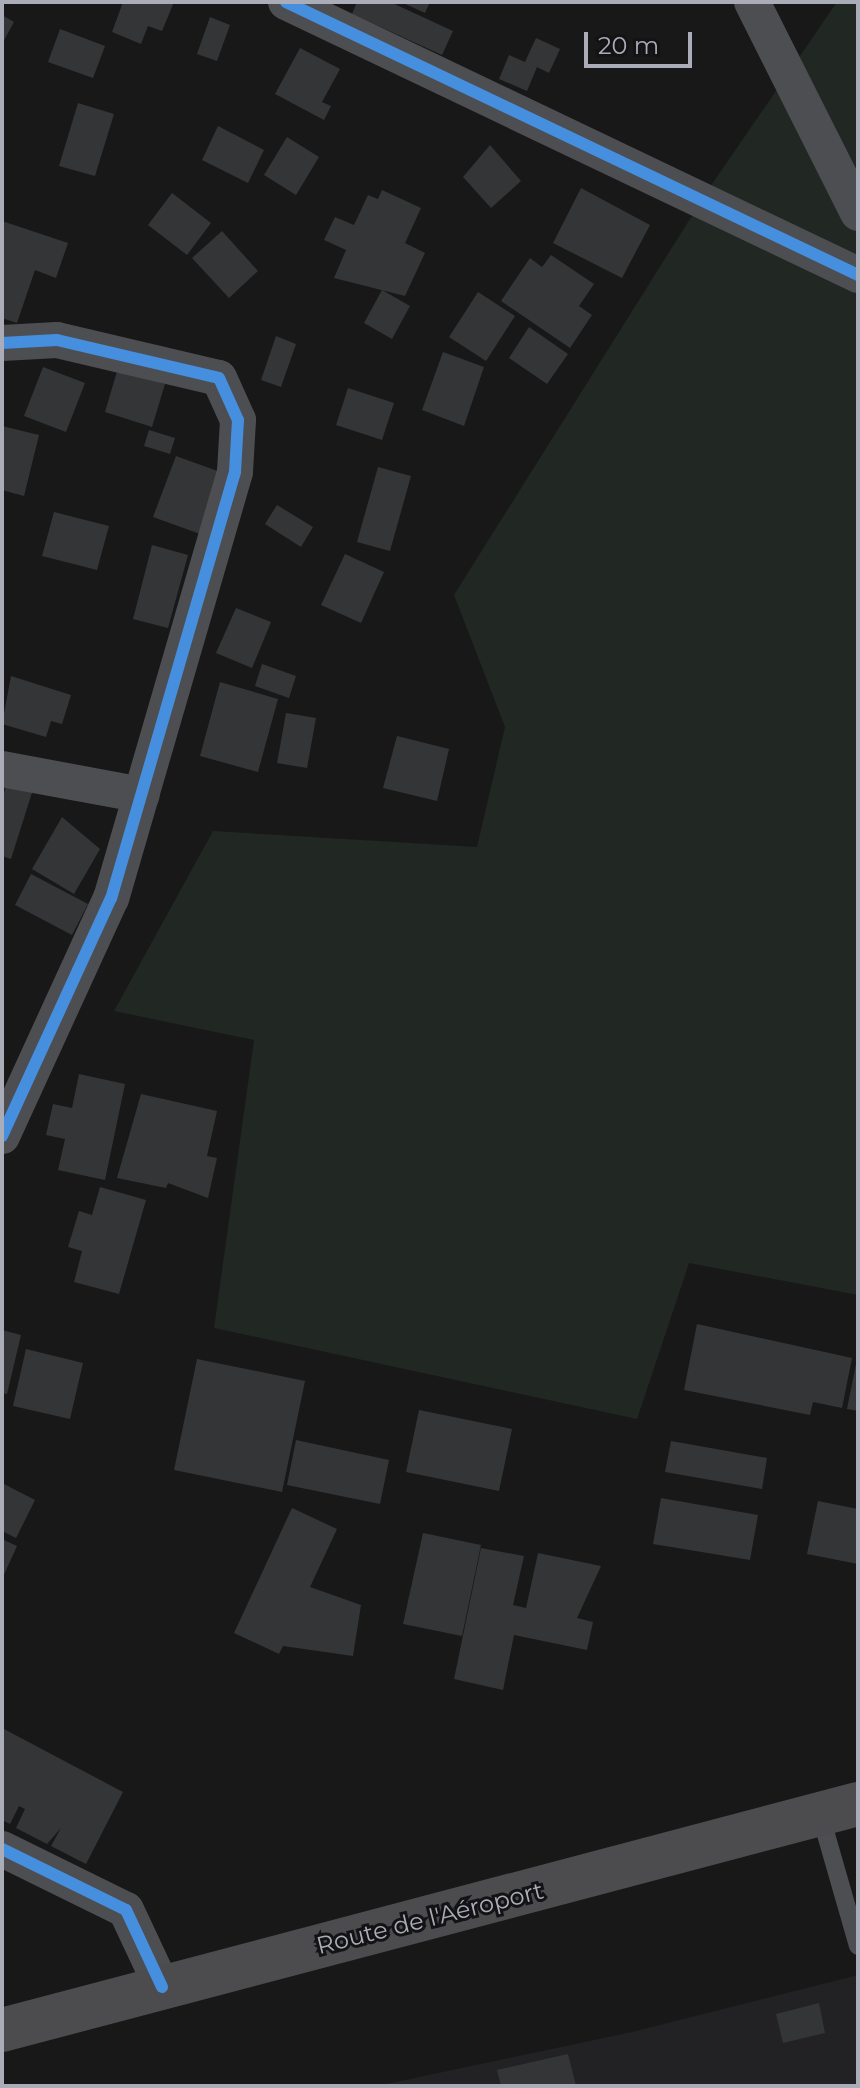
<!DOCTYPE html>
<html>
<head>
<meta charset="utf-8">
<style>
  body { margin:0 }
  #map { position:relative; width:860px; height:2088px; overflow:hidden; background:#181818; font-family:Montserrat,sans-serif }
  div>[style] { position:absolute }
  .built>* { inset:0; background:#222224 }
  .green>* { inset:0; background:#212722 }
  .building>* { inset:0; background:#343536 }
  .service>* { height:18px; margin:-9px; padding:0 9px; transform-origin:9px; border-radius:9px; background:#4d4e51 }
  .minor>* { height:36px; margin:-18px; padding:0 18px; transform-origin:18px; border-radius:18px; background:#4d4e51 }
  .secondary>* { height:44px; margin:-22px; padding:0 22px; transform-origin:22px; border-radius:22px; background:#4c4c4f }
  .cycleway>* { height:12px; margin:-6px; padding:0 6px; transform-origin:6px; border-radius:6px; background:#468fdf }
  span { translate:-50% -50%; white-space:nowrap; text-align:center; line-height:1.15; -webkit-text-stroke:6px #131214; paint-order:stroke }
  .street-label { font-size:24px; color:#aaacb8 }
  .frame { position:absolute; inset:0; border:4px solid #aaacb8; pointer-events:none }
  .scale { position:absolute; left:584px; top:32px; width:108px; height:36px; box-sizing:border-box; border:4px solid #aaacb8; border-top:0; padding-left:10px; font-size:24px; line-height:28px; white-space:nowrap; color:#aaacb8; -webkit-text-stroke:6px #131214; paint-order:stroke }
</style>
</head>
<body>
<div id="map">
  <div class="built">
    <i style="clip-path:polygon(858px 1975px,858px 2086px,377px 2086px,632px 2032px)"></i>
  </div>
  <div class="green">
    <i style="clip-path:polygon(837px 2px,858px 2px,858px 1295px,689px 1263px,637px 1419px,214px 1328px,254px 1040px,114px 1011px,213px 831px,477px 847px,505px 727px,454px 595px,710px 187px)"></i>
  </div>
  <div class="building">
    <i style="clip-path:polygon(123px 2px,174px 2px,162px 31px,148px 26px,141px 44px,112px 32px)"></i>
    <i style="clip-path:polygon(357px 2px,390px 2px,453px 31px,442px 55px,352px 14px)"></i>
    <i style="clip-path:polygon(401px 2px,430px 2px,425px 13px)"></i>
    <i style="clip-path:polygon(2px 15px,14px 22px,2px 44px)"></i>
    <i style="clip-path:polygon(210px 17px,230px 25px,217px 61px,197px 54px)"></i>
    <i style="clip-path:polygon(60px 29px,105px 46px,93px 78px,48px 62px)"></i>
    <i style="clip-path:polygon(536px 38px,560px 49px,549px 73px,537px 67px,527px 91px,499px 79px,509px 55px,525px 62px)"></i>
    <i style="clip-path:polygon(300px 48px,340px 69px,322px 102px,331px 106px,324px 120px,275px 94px)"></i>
    <i style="clip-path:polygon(78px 103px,114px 114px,95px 176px,59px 166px)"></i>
    <i style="clip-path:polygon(218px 126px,264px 150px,248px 183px,202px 160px)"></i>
    <i style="clip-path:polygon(287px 137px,319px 157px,296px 195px,264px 175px)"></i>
    <i style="clip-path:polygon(490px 145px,521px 181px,491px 208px,463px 177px)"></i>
    <i style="clip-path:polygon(581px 188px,650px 225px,622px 278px,553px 243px)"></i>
    <i style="clip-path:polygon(382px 190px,421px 208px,405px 243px,425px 253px,405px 296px,334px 278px,346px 250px,324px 240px,335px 217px,354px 225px,368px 195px,378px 199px)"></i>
    <i style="clip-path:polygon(172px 193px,211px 223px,187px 255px,148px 225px)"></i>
    <i style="clip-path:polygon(2px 221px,68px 243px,56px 278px,35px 270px,17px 323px,2px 318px)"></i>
    <i style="clip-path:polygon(222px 231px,258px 271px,229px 298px,192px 258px)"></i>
    <i style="clip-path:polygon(551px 255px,594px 284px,579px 306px,592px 315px,570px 348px,501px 301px,530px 258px,542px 267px)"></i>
    <i style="clip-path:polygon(382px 290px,410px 306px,392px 339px,364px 323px)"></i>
    <i style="clip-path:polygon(478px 292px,515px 316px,486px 361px,449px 337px)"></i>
    <i style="clip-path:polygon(529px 327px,568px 354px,547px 384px,509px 358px)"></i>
    <i style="clip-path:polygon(276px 336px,296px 344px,281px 387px,261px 380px)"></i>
    <i style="clip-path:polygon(443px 352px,484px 367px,464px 426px,422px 410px)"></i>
    <i style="clip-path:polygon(43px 367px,85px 383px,66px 432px,24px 416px)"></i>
    <i style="clip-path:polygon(118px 368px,165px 384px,152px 427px,105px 412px)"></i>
    <i style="clip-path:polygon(348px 388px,394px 403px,382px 440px,336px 425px)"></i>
    <i style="clip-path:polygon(2px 426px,39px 435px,24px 496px,2px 490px)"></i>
    <i style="clip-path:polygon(149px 430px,175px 438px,170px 454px,144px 446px)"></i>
    <i style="clip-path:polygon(176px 456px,223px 473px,200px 534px,153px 517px)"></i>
    <i style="clip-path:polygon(378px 467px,411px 476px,390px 551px,357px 542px)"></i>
    <i style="clip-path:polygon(277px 505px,313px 527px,301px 547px,265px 524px)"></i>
    <i style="clip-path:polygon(54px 512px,109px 526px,97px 570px,42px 556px)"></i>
    <i style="clip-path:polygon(152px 545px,188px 555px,168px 628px,133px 619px)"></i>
    <i style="clip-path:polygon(345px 554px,384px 572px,361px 623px,321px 605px)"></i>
    <i style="clip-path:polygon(236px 608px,271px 622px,252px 668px,216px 653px)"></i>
    <i style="clip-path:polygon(262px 664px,296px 676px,289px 698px,255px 686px)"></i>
    <i style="clip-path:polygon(11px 676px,71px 695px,62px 724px,51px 721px,46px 737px,2px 724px)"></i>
    <i style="clip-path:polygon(220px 682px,278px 699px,258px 772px,200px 756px)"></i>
    <i style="clip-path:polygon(286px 713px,316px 718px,307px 768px,277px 763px)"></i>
    <i style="clip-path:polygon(397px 736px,449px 749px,437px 801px,383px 788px)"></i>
    <i style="clip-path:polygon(11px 772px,36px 780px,11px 859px,2px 856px,2px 798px)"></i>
    <i style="clip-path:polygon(62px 817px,100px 849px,74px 894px,32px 869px)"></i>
    <i style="clip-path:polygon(31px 874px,88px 904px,72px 935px,15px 905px)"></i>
    <i style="clip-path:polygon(79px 1074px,125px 1084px,105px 1180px,58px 1170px,65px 1139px,46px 1135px,53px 1104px,72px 1108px)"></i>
    <i style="clip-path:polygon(141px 1094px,217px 1111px,207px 1156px,217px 1158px,208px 1198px,168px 1183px,166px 1188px,117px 1178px)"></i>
    <i style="clip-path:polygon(100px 1187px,146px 1200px,119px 1294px,74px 1282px,82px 1251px,68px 1247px,79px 1211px,92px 1215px)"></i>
    <i style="clip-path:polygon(697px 1324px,852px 1358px,842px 1408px,813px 1402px,810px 1415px,684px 1390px)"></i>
    <i style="clip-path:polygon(2px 1330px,21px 1335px,7px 1394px,2px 1393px)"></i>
    <i style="clip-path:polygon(26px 1349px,83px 1363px,70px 1419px,13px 1406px)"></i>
    <i style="clip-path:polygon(197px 1359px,305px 1381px,282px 1492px,174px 1470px)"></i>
    <i style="clip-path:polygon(857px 1359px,858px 1360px,858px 1411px,847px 1409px)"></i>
    <i style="clip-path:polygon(419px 1410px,512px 1429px,499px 1491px,406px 1472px)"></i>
    <i style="clip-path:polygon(296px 1440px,389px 1460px,380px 1504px,287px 1485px)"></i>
    <i style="clip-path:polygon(671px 1441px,767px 1458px,762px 1489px,665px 1472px)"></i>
    <i style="clip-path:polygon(2px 1483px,35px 1500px,16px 1538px,2px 1531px)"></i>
    <i style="clip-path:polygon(661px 1498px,758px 1515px,750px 1560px,653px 1544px)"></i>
    <i style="clip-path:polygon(818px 1501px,858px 1509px,858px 1564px,807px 1554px)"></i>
    <i style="clip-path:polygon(292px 1508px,337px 1529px,310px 1587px,361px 1605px,353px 1656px,283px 1646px,279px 1654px,234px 1633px)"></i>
    <i style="clip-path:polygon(423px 1533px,481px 1545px,462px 1636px,403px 1624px)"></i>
    <i style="clip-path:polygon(2px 1539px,17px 1546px,2px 1579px)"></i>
    <i style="clip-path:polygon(481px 1548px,524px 1556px,513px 1605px,526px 1608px,538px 1553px,601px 1566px,577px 1618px,593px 1622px,587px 1650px,514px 1635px,503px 1690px,454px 1679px)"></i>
    <i style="clip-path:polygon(2px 1728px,123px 1792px,86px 1864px,51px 1846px,61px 1828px,47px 1844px,16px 1828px,25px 1809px,19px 1806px,10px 1824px,2px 1820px)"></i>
    <i style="clip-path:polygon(819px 2003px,825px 2033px,783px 2043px,776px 2014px)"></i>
    <i style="clip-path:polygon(568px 2054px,576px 2086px,501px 2086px,497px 2070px)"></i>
  </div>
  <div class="service">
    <i style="left:821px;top:1817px;width:134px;rotate:74deg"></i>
  </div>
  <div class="minor">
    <i style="left:286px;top:2px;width:634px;rotate:25.51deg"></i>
    <i style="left:752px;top:2px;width:236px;rotate:63.3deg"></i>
    <i style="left:2px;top:343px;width:55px;rotate:-3.1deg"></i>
    <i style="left:57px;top:340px;width:166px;rotate:13.2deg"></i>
    <i style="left:219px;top:378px;width:46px;rotate:65.7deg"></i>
    <i style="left:238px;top:420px;width:52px;rotate:93.3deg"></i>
    <i style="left:235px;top:472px;width:444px;rotate:106.2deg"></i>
    <i style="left:111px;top:898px;width:262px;rotate:114.6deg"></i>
    <i style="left:2px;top:769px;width:142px;rotate:10.5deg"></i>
    <i style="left:2px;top:1849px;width:138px;rotate:26.2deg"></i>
    <i style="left:126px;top:1910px;width:85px;rotate:64.9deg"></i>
  </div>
  <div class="secondary">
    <i style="left:2px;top:2030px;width:885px;rotate:-14.79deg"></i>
  </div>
  <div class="cycleway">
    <i style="left:286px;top:2px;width:634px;rotate:25.51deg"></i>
    <i style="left:2px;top:343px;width:55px;rotate:-3.1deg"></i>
    <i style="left:57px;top:340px;width:166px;rotate:13.2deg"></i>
    <i style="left:219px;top:378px;width:46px;rotate:65.7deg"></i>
    <i style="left:238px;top:420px;width:52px;rotate:93.3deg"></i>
    <i style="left:235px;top:472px;width:444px;rotate:106.2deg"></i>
    <i style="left:111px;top:898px;width:262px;rotate:114.6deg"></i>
    <i style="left:2px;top:1849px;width:138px;rotate:26.2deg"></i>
    <i style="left:126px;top:1910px;width:85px;rotate:64.9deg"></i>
  </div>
  <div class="street-label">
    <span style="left:430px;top:1918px;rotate:-14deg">Route de l'Aéroport</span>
  </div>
  <div class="frame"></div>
  <div class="scale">20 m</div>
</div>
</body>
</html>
